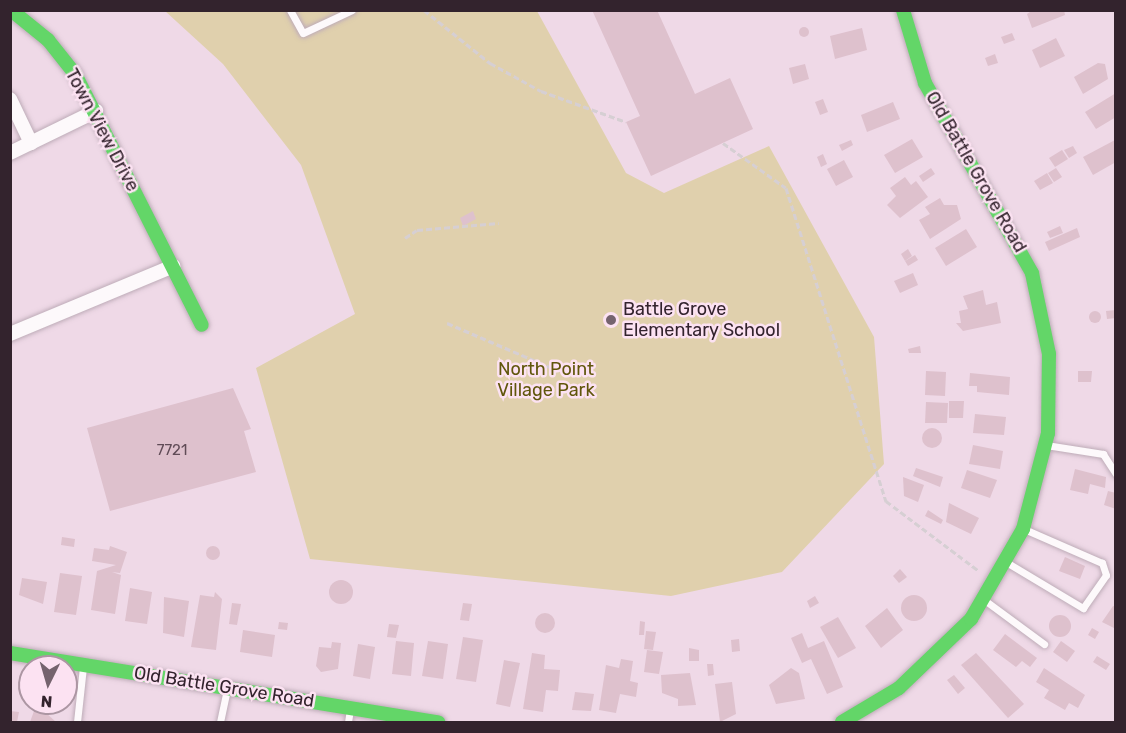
<!DOCTYPE html>
<html>
<head>
<meta charset="utf-8">
<style>
  body { margin:0 }
  #map { position:relative; width:1126px; height:733px; overflow:hidden; background:#efd9e7; font-family:Rubik,sans-serif }
  div>[style] { position:absolute }
  .green>* { inset:0; background:#e0d0ad }
  .building>* { inset:0; background:#dec1cd }
  .round { border-radius:50% }
  .path>* { height:3px; margin-top:-1.5px; transform-origin:0; background:repeating-linear-gradient(90deg,#d6cfd3 0 6px,transparent 0 9px) }
  .roads { filter:drop-shadow(0 0 2px #beacb8) drop-shadow(0 0 2px #beacb8) }
  .lane>* { height:7px; margin:-3.5px; padding:0 3.5px; transform-origin:3.5px; border-radius:3.5px; background:#fdf9fb }
  .street>* { height:14px; margin:-7px; padding:0 7px; transform-origin:7px; border-radius:7px; background:#fdf9fb }
  .fast>* { height:14px; margin:-7px; padding:0 7px; transform-origin:7px; border-radius:7px; background:#63d668 }
  .dots>* { width:16px; height:16px; translate:-50% -50%; box-sizing:border-box; border:3px solid #fce2f2; border-radius:50% }
  span { translate:-50% -50%; white-space:nowrap; text-align:center; line-height:1.15; -webkit-text-stroke:5px #fce2f2; paint-order:stroke }
  .number-label { font-size:15px; color:#604c57 }
  .number-label span { -webkit-text-stroke-width:0 }
  .street-label { font-size:18px; color:#33232d }
  .poi-label { font-size:18px; color:#33232d }
  .left { translate:0 -50%; text-align:left }
  .park-label { font-size:18px; color:#60560b }
  .frame { position:absolute; inset:0; border:12px solid #33232d; pointer-events:none }
  .north { position:absolute; left:18px; top:655px; width:60px; height:60px; box-sizing:border-box; background:#fce2f2; border:2px solid #ac96a3; border-radius:50%; rotate:185deg; font-size:16px; font-weight:700; line-height:24px; text-align:center; color:#33232d }
  .north::after { content:''; display:block; margin:auto; width:21px; height:27px; background:#75636e; clip-path:polygon(50% 0,100% 100%,50% 72%,0 100%) }
</style>
</head>
<body>
<div id="map">
  <div class="green">
    <i style="clip-path:polygon(165px 11px,537px 11px,626px 173px,664px 193px,769px 146px,874px 337px,884px 464px,782px 572px,671px 596px,310px 559px,256px 368px,355px 314px,301px 165px,223px 64px)"></i>
  </div>
  <div class="building">
    <i style="clip-path:polygon(592px 10px,657px 10px,695px 94px,730px 78px,753px 129px,651px 176px,626px 122px,640px 116px)"></i>
    <i style="clip-path:polygon(1033px 10px,1064px 10px,1065px 15px,1032px 28px,1027px 14px)"></i>
    <i class="round" style="left:799px;top:27px;width:10px;height:10px"></i>
    <i style="clip-path:polygon(862px 28px,867px 50px,835px 59px,830px 36px)"></i>
    <i style="clip-path:polygon(1012px 33px,1015px 40px,1004px 44px,1001px 37px)"></i>
    <i style="clip-path:polygon(1056px 38px,1065px 56px,1040px 68px,1032px 50px)"></i>
    <i style="clip-path:polygon(995px 54px,998px 63px,988px 66px,985px 58px)"></i>
    <i style="clip-path:polygon(1098px 63px,1105px 64px,1108px 79px,1083px 94px,1074px 77px)"></i>
    <i style="clip-path:polygon(805px 64px,809px 79px,793px 84px,789px 68px)"></i>
    <i style="clip-path:polygon(1116px 93px,1116px 117px,1096px 129px,1085px 112px)"></i>
    <i style="clip-path:polygon(823px 99px,828px 112px,820px 115px,815px 102px)"></i>
    <i style="clip-path:polygon(893px 102px,900px 119px,867px 132px,861px 115px)"></i>
    <i style="clip-path:polygon(912px 139px,923px 157px,895px 173px,884px 155px)"></i>
    <i style="clip-path:polygon(851px 140px,853px 145px,842px 151px,839px 145px)"></i>
    <i style="clip-path:polygon(1115px 140px,1116px 162px,1093px 175px,1083px 157px)"></i>
    <i style="clip-path:polygon(1073px 146px,1077px 153px,1069px 158px,1064px 150px)"></i>
    <i style="clip-path:polygon(1062px 150px,1068px 159px,1055px 167px,1049px 158px)"></i>
    <i style="clip-path:polygon(823px 154px,827px 164px,821px 167px,817px 157px)"></i>
    <i style="clip-path:polygon(844px 160px,853px 177px,836px 186px,827px 169px)"></i>
    <i style="clip-path:polygon(931px 168px,935px 174px,923px 182px,919px 176px)"></i>
    <i style="clip-path:polygon(1056px 168px,1062px 177px,1054px 182px,1048px 173px)"></i>
    <i style="clip-path:polygon(1047px 173px,1053px 183px,1040px 190px,1034px 181px)"></i>
    <i style="clip-path:polygon(905px 177px,911px 185px,916px 181px,928px 197px,900px 218px,887px 205px,896px 196px,890px 188px)"></i>
    <i style="clip-path:polygon(940px 198px,944px 205px,957px 205px,961px 219px,930px 239px,919px 220px,930px 214px,925px 207px)"></i>
    <i style="clip-path:polygon(473px 211px,476px 219px,463px 226px,460px 218px)"></i>
    <i style="clip-path:polygon(1060px 226px,1063px 233px,1050px 238px,1047px 232px)"></i>
    <i style="clip-path:polygon(1077px 228px,1080px 237px,1049px 251px,1045px 242px)"></i>
    <i style="clip-path:polygon(966px 229px,977px 247px,946px 266px,935px 248px)"></i>
    <i style="clip-path:polygon(908px 249px,912px 256px,905px 261px,901px 254px)"></i>
    <i style="clip-path:polygon(915px 255px,918px 260px,908px 266px,905px 261px)"></i>
    <i style="clip-path:polygon(913px 273px,918px 285px,900px 293px,894px 281px)"></i>
    <i style="clip-path:polygon(983px 290px,986px 305px,997px 302px,1001px 323px,963px 331px,956px 323px,961px 323px,959px 311px,968px 309px,963px 296px)"></i>
    <i style="clip-path:polygon(1116px 310px,1116px 318px,1107px 319px,1106px 311px)"></i>
    <i class="round" style="left:1089px;top:311px;width:12px;height:12px"></i>
    <i style="clip-path:polygon(920px 346px,921px 353px,909px 353px,908px 349px)"></i>
    <i style="clip-path:polygon(926px 371px,946px 372px,945px 396px,925px 395px)"></i>
    <i style="clip-path:polygon(1078px 371px,1092px 371px,1091px 382px,1078px 382px)"></i>
    <i style="clip-path:polygon(970px 373px,1010px 377px,1009px 395px,977px 392px,977px 386px,969px 386px)"></i>
    <i style="clip-path:polygon(233px 388px,251px 429px,244px 431px,256px 472px,110px 511px,87px 428px)"></i>
    <i style="clip-path:polygon(949px 401px,964px 401px,963px 418px,949px 418px)"></i>
    <i style="clip-path:polygon(926px 402px,948px 403px,947px 423px,925px 423px)"></i>
    <i style="clip-path:polygon(975px 414px,1006px 417px,1004px 435px,973px 433px)"></i>
    <i class="round" style="left:922px;top:428px;width:20px;height:20px"></i>
    <i style="clip-path:polygon(973px 445px,1003px 451px,1000px 469px,969px 464px)"></i>
    <i style="clip-path:polygon(916px 468px,943px 477px,940px 487px,913px 476px)"></i>
    <i style="clip-path:polygon(1075px 469px,1106px 477px,1105px 488px,1090px 484px,1088px 494px,1070px 490px)"></i>
    <i style="clip-path:polygon(967px 470px,997px 480px,990px 498px,961px 488px)"></i>
    <i style="clip-path:polygon(903px 477px,924px 485px,918px 502px,904px 496px)"></i>
    <i style="clip-path:polygon(1108px 491px,1116px 493px,1116px 509px,1104px 505px)"></i>
    <i style="clip-path:polygon(949px 503px,979px 518px,971px 534px,946px 522px)"></i>
    <i style="clip-path:polygon(928px 510px,943px 520px,941px 524px,925px 516px)"></i>
    <i style="clip-path:polygon(62px 537px,75px 539px,74px 547px,61px 545px)"></i>
    <i style="clip-path:polygon(110px 546px,127px 552px,120px 573px,112px 572px,121px 575px,115px 614px,91px 610px,97px 571px,116px 565px,92px 561px,94px 548px,109px 550px)"></i>
    <i class="round" style="left:206px;top:546px;width:14px;height:14px"></i>
    <i style="clip-path:polygon(1065px 557px,1085px 566px,1080px 579px,1059px 571px)"></i>
    <i style="clip-path:polygon(900px 569px,907px 577px,899px 583px,893px 576px)"></i>
    <i style="clip-path:polygon(60px 573px,82px 576px,76px 615px,54px 612px)"></i>
    <i style="clip-path:polygon(22px 578px,47px 582px,43px 604px,19px 595px)"></i>
    <i class="round" style="left:329px;top:580px;width:24px;height:24px"></i>
    <i style="clip-path:polygon(130px 588px,152px 592px,147px 624px,125px 621px)"></i>
    <i style="clip-path:polygon(215px 592px,222px 599px,216px 650px,191px 647px,200px 595px,214px 597px)"></i>
    <i class="round" style="left:901px;top:595px;width:26px;height:26px"></i>
    <i style="clip-path:polygon(815px 596px,819px 603px,810px 608px,807px 601px)"></i>
    <i style="clip-path:polygon(164px 597px,189px 601px,184px 637px,163px 633px)"></i>
    <i style="clip-path:polygon(232px 603px,241px 604px,237px 625px,229px 624px)"></i>
    <i style="clip-path:polygon(463px 603px,472px 604px,469px 621px,460px 620px)"></i>
    <i style="clip-path:polygon(1113px 606px,1116px 607px,1116px 629px,1102px 622px)"></i>
    <i style="clip-path:polygon(887px 608px,903px 630px,881px 648px,865px 626px)"></i>
    <i class="round" style="left:535px;top:613px;width:20px;height:20px"></i>
    <i class="round" style="left:1049px;top:615px;width:22px;height:22px"></i>
    <i style="clip-path:polygon(838px 617px,856px 648px,838px 658px,820px 627px)"></i>
    <i style="clip-path:polygon(640px 621px,645px 622px,644px 635px,639px 635px)"></i>
    <i style="clip-path:polygon(279px 622px,288px 623px,287px 630px,278px 629px)"></i>
    <i style="clip-path:polygon(389px 624px,399px 625px,396px 638px,387px 637px)"></i>
    <i style="clip-path:polygon(1092px 628px,1099px 632px,1095px 639px,1088px 635px)"></i>
    <i style="clip-path:polygon(243px 630px,275px 635px,272px 657px,240px 652px)"></i>
    <i style="clip-path:polygon(646px 631px,656px 632px,653px 650px,644px 649px)"></i>
    <i style="clip-path:polygon(802px 633px,808px 648px,824px 641px,843px 687px,827px 694px,811px 659px,802px 663px,791px 638px)"></i>
    <i style="clip-path:polygon(1005px 634px,1037px 658px,1030px 667px,1022px 661px,1016px 667px,993px 650px)"></i>
    <i style="clip-path:polygon(463px 637px,483px 640px,476px 682px,456px 679px)"></i>
    <i style="clip-path:polygon(739px 639px,740px 651px,732px 652px,731px 640px)"></i>
    <i style="clip-path:polygon(396px 641px,414px 643px,411px 676px,392px 674px)"></i>
    <i style="clip-path:polygon(428px 641px,448px 644px,443px 679px,422px 676px)"></i>
    <i style="clip-path:polygon(1061px 641px,1075px 651px,1067px 662px,1053px 652px)"></i>
    <i style="clip-path:polygon(332px 642px,341px 643px,338px 669px,321px 672px,316px 666px,319px 647px,331px 648px)"></i>
    <i style="clip-path:polygon(358px 644px,375px 647px,370px 679px,353px 676px)"></i>
    <i style="clip-path:polygon(689px 648px,699px 650px,699px 661px,689px 661px)"></i>
    <i style="clip-path:polygon(647px 650px,663px 652px,659px 674px,644px 672px)"></i>
    <i style="clip-path:polygon(532px 653px,545px 655px,544px 669px,560px 670px,558px 691px,546px 690px,543px 712px,523px 709px)"></i>
    <i style="clip-path:polygon(976px 653px,1024px 704px,1008px 718px,961px 665px)"></i>
    <i style="clip-path:polygon(1097px 656px,1110px 664px,1106px 670px,1093px 662px)"></i>
    <i style="clip-path:polygon(621px 659px,633px 661px,630px 681px,638px 683px,636px 697px,620px 694px,616px 713px,599px 710px,606px 665px,619px 668px)"></i>
    <i style="clip-path:polygon(504px 660px,520px 663px,510px 707px,496px 704px)"></i>
    <i style="clip-path:polygon(707px 664px,713px 664px,714px 675px,708px 676px)"></i>
    <i style="clip-path:polygon(791px 668px,799px 673px,805px 699px,776px 704px,769px 685px)"></i>
    <i style="clip-path:polygon(1044px 668px,1085px 695px,1078px 708px,1069px 703px,1065px 710px,1044px 698px,1049px 690px,1036px 682px)"></i>
    <i style="clip-path:polygon(690px 673px,696px 705px,678px 706px,678px 699px,662px 693px,661px 675px)"></i>
    <i style="clip-path:polygon(954px 675px,965px 688px,958px 694px,947px 680px)"></i>
    <i style="clip-path:polygon(732px 682px,736px 714px,720px 722px,715px 684px)"></i>
    <i style="clip-path:polygon(575px 692px,594px 694px,591px 711px,572px 710px)"></i>
    <i style="clip-path:polygon(10px 711px,19px 712px,17px 722px,10px 722px)"></i>
    <i style="clip-path:polygon(34px 711px,45px 712px,56px 722px,30px 722px)"></i>
  </div>
  <div class="path">
    <i style="left:424px;top:10px;width:85px;rotate:38.8deg"></i>
    <i style="left:490px;top:63px;width:58px;rotate:28.8deg"></i>
    <i style="left:541px;top:91px;width:90px;rotate:20deg"></i>
    <i style="left:723px;top:143px;width:77px;rotate:35.5deg"></i>
    <i style="left:786px;top:188px;width:329px;rotate:72.3deg"></i>
    <i style="left:886px;top:501px;width:116px;rotate:37deg"></i>
    <i style="left:405px;top:238px;width:14px;rotate:-34deg"></i>
    <i style="left:417px;top:230px;width:82px;rotate:-4.9deg"></i>
    <i style="left:447px;top:323px;width:114px;rotate:23.2deg"></i>
  </div>
  <div class="roads">
    <div class="lane">
      <i style="left:290px;top:10px;width:26px;rotate:61deg"></i>
      <i style="left:303px;top:33px;width:54px;rotate:-25.1deg"></i>
      <i style="left:1046px;top:445px;width:58px;rotate:9deg"></i>
      <i style="left:1103px;top:454px;width:24px;rotate:57deg"></i>
      <i style="left:1006px;top:562px;width:90px;rotate:30.9deg"></i>
      <i style="left:1083px;top:608px;width:40px;rotate:-55.1deg"></i>
      <i style="left:1106px;top:575px;width:13px;rotate:-108deg"></i>
      <i style="left:1102px;top:563px;width:85px;rotate:-156.4deg"></i>
      <i style="left:983px;top:599px;width:76px;rotate:36.4deg"></i>
      <i style="left:77px;top:722px;width:55px;rotate:-83.8deg"></i>
      <i style="left:220px;top:722px;width:34px;rotate:-78deg"></i>
      <i style="left:348px;top:722px;width:13px;rotate:-81deg"></i>
    </div>
    <div class="street">
      <i style="left:10px;top:99px;width:49px;rotate:64.5deg"></i>
      <i style="left:10px;top:153px;width:96px;rotate:-26deg"></i>
      <i style="left:10px;top:334px;width:177px;rotate:-22.6deg"></i>
    </div>
    <div class="fast">
      <i style="left:11px;top:10px;width:48px;rotate:39deg"></i>
      <i style="left:48px;top:40px;width:43px;rotate:51.5deg"></i>
      <i style="left:75px;top:74px;width:281px;rotate:63.2deg"></i>
      <i style="left:10px;top:653px;width:434px;rotate:9.2deg"></i>
      <i style="left:842px;top:722px;width:66px;rotate:-30.8deg"></i>
      <i style="left:899px;top:688px;width:100px;rotate:-43.8deg"></i>
      <i style="left:971px;top:619px;width:104px;rotate:-60deg"></i>
      <i style="left:1023px;top:529px;width:99px;rotate:-75.4deg"></i>
      <i style="left:1048px;top:433px;width:79px;rotate:-89.3deg"></i>
      <i style="left:1049px;top:354px;width:83px;rotate:-101.9deg"></i>
      <i style="left:1032px;top:273px;width:218px;rotate:-119.4deg"></i>
      <i style="left:925px;top:83px;width:76px;rotate:-106.8deg"></i>
    </div>
  </div>
  <div class="dots">
    <i style="left:611px;top:320px;background:#75636e"></i>
  </div>
  <div class="number-label">
    <span style="left:172px;top:451px">7721</span>
  </div>
  <div class="street-label">
    <span style="left:102px;top:130px;rotate:62deg">Town View Drive</span>
    <span style="left:976px;top:172px;rotate:60deg">Old Battle Grove Road</span>
    <span style="left:224px;top:687px;rotate:9deg">Old Battle Grove Road</span>
  </div>
  <div class="poi-label">
    <span class="left" style="left:623px;top:320px">Battle Grove<br>Elementary School</span>
  </div>
  <div class="park-label">
    <span style="left:546px;top:380px">North Point<br>Village Park</span>
  </div>
  <div class="frame"></div>
  <div class="north">N</div>
</div>
</body>
</html>
